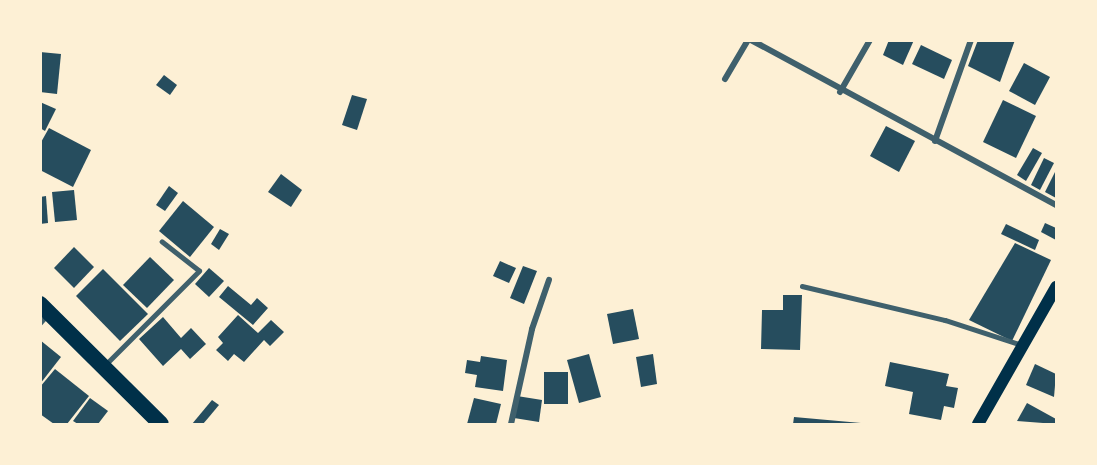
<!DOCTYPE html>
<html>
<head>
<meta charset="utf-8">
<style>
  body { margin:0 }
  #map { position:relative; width:1097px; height:465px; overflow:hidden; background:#fdf0d5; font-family:Merriweather,serif }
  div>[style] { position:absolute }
  .building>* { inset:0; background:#264d5e }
  .service>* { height:4.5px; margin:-2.25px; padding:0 2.25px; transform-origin:2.25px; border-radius:2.25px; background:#3f606c }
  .minor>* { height:6px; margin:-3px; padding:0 3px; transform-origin:3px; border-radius:3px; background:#3f606c }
  .secondary>* { height:12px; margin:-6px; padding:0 6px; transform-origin:6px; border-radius:6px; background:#003049 }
  .trunk>* { height:16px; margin:-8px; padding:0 8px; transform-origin:8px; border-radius:8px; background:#003049 }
  span { translate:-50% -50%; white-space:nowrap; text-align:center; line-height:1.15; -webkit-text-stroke:6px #fdf0d5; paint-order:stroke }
  .frame { position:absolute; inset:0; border:42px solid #fdf0d5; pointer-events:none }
</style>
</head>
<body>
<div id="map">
  <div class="building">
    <i style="clip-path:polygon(889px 40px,914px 40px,903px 65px,883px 55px)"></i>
    <i style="clip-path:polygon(978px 40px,1015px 40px,1000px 82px,968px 66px)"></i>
    <i style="clip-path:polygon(921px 45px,952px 60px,944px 79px,912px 64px)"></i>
    <i style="clip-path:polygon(40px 52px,61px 54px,57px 94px,40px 92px)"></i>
    <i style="clip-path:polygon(1024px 63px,1050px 77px,1035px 105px,1009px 91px)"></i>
    <i style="clip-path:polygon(164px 75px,177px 85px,170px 95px,156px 85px)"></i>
    <i style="clip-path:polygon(352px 95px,367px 99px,357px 130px,342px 125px)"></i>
    <i style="clip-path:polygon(1003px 100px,1036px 116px,1016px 158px,983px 142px)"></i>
    <i style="clip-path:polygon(40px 102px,56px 109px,45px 131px,40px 128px)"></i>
    <i style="clip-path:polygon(886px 126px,915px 141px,899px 172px,870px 156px)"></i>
    <i style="clip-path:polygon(49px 128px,91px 150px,73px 187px,40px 170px,40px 144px)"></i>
    <i style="clip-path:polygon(1033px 148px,1042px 153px,1026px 181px,1017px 175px)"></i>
    <i style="clip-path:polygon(1044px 158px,1054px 163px,1040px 190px,1031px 185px)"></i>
    <i style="clip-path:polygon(1056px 170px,1056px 198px,1045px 192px)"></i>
    <i style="clip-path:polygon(281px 174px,302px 190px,291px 207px,268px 192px)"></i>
    <i style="clip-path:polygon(169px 186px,178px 193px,165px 211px,156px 205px)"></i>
    <i style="clip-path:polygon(74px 190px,77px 220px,55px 222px,52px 192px)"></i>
    <i style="clip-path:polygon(46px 196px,48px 223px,40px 224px,40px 197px)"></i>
    <i style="clip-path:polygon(183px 201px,214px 227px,190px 257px,159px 231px)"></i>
    <i style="clip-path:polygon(1045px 223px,1056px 228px,1056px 240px,1041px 232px)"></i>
    <i style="clip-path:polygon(1006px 224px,1039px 240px,1035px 250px,1001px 234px)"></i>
    <i style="clip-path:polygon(220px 229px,229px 234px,219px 250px,211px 244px)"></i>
    <i style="clip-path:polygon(1015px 243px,1051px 260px,1012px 341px,969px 320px)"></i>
    <i style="clip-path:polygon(74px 247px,94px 267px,74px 288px,54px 268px)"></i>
    <i style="clip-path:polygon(150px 257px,174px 280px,147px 308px,123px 285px)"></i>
    <i style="clip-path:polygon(500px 261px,516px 268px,509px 283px,493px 276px)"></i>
    <i style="clip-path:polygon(523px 266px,537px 271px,524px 304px,510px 298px)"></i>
    <i style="clip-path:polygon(209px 268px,224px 281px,209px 297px,195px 284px)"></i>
    <i style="clip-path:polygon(103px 269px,148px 314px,120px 341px,76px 296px)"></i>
    <i style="clip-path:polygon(228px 286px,251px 305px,257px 298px,268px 308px,253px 325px,219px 297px)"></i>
    <i style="clip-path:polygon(783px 295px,802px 295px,800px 350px,761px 349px,762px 310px,783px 310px)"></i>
    <i style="clip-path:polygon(633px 309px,639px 339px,613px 344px,607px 314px)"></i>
    <i style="clip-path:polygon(238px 315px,258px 333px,271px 320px,284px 332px,270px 346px,264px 340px,244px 362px,234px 354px,228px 361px,216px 350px,223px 343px,218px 337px)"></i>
    <i style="clip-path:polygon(163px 317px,181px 338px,191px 328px,206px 344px,190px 359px,181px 349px,163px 366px,139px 339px)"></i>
    <i style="clip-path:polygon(40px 340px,61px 357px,40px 384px)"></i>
    <i style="clip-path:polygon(589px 354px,601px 397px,579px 403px,567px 360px)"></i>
    <i style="clip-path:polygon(653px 354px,657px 384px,641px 387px,636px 357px)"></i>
    <i style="clip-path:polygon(481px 356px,507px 360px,503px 391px,475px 387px,477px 375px,465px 373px,467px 360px,480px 362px)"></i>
    <i style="clip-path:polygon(890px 362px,949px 374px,946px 386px,958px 388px,954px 408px,944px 406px,941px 420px,909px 414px,913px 392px,885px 386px)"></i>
    <i style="clip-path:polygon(1035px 364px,1056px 374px,1054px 397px,1026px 385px)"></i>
    <i style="clip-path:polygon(55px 369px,89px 396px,67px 424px,54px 424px,40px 414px,40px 387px)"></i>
    <i style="clip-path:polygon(544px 372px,568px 372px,568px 404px,544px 404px)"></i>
    <i style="clip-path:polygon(517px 396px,542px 400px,539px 422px,514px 418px)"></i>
    <i style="clip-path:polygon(90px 398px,108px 411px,98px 424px,78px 424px,73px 421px)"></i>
    <i style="clip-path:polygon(474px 398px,501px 404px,496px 424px,467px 424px)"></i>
    <i style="clip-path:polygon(212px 400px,219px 405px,209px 417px,203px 424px,192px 424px)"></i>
    <i style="clip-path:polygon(1027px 403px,1056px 419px,1056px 424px,1017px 421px)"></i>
    <i style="clip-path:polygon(794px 417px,861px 423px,861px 424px,793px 424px)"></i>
  </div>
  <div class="service">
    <i style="left:802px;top:286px;width:147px;rotate:13.4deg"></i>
    <i style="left:945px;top:320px;width:81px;rotate:18deg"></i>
    <i style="left:40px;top:323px;width:12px;rotate:-48deg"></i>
    <i style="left:105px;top:365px;width:133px;rotate:-45deg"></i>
    <i style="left:199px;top:271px;width:47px;rotate:-141.9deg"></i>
  </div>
  <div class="minor">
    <i style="left:751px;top:40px;width:347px;rotate:28.4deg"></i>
    <i style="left:725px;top:79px;width:45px;rotate:-59.5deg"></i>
    <i style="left:840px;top:92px;width:60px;rotate:-60deg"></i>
    <i style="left:935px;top:141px;width:107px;rotate:-70.4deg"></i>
    <i style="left:511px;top:424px;width:97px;rotate:-77.5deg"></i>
    <i style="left:532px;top:329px;width:52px;rotate:-70.9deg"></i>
  </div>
  <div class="secondary">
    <i style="left:978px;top:424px;width:158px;rotate:-60.3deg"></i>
  </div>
  <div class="trunk">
    <i style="left:40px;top:304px;width:170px;rotate:44.8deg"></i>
  </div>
  <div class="frame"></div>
</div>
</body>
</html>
